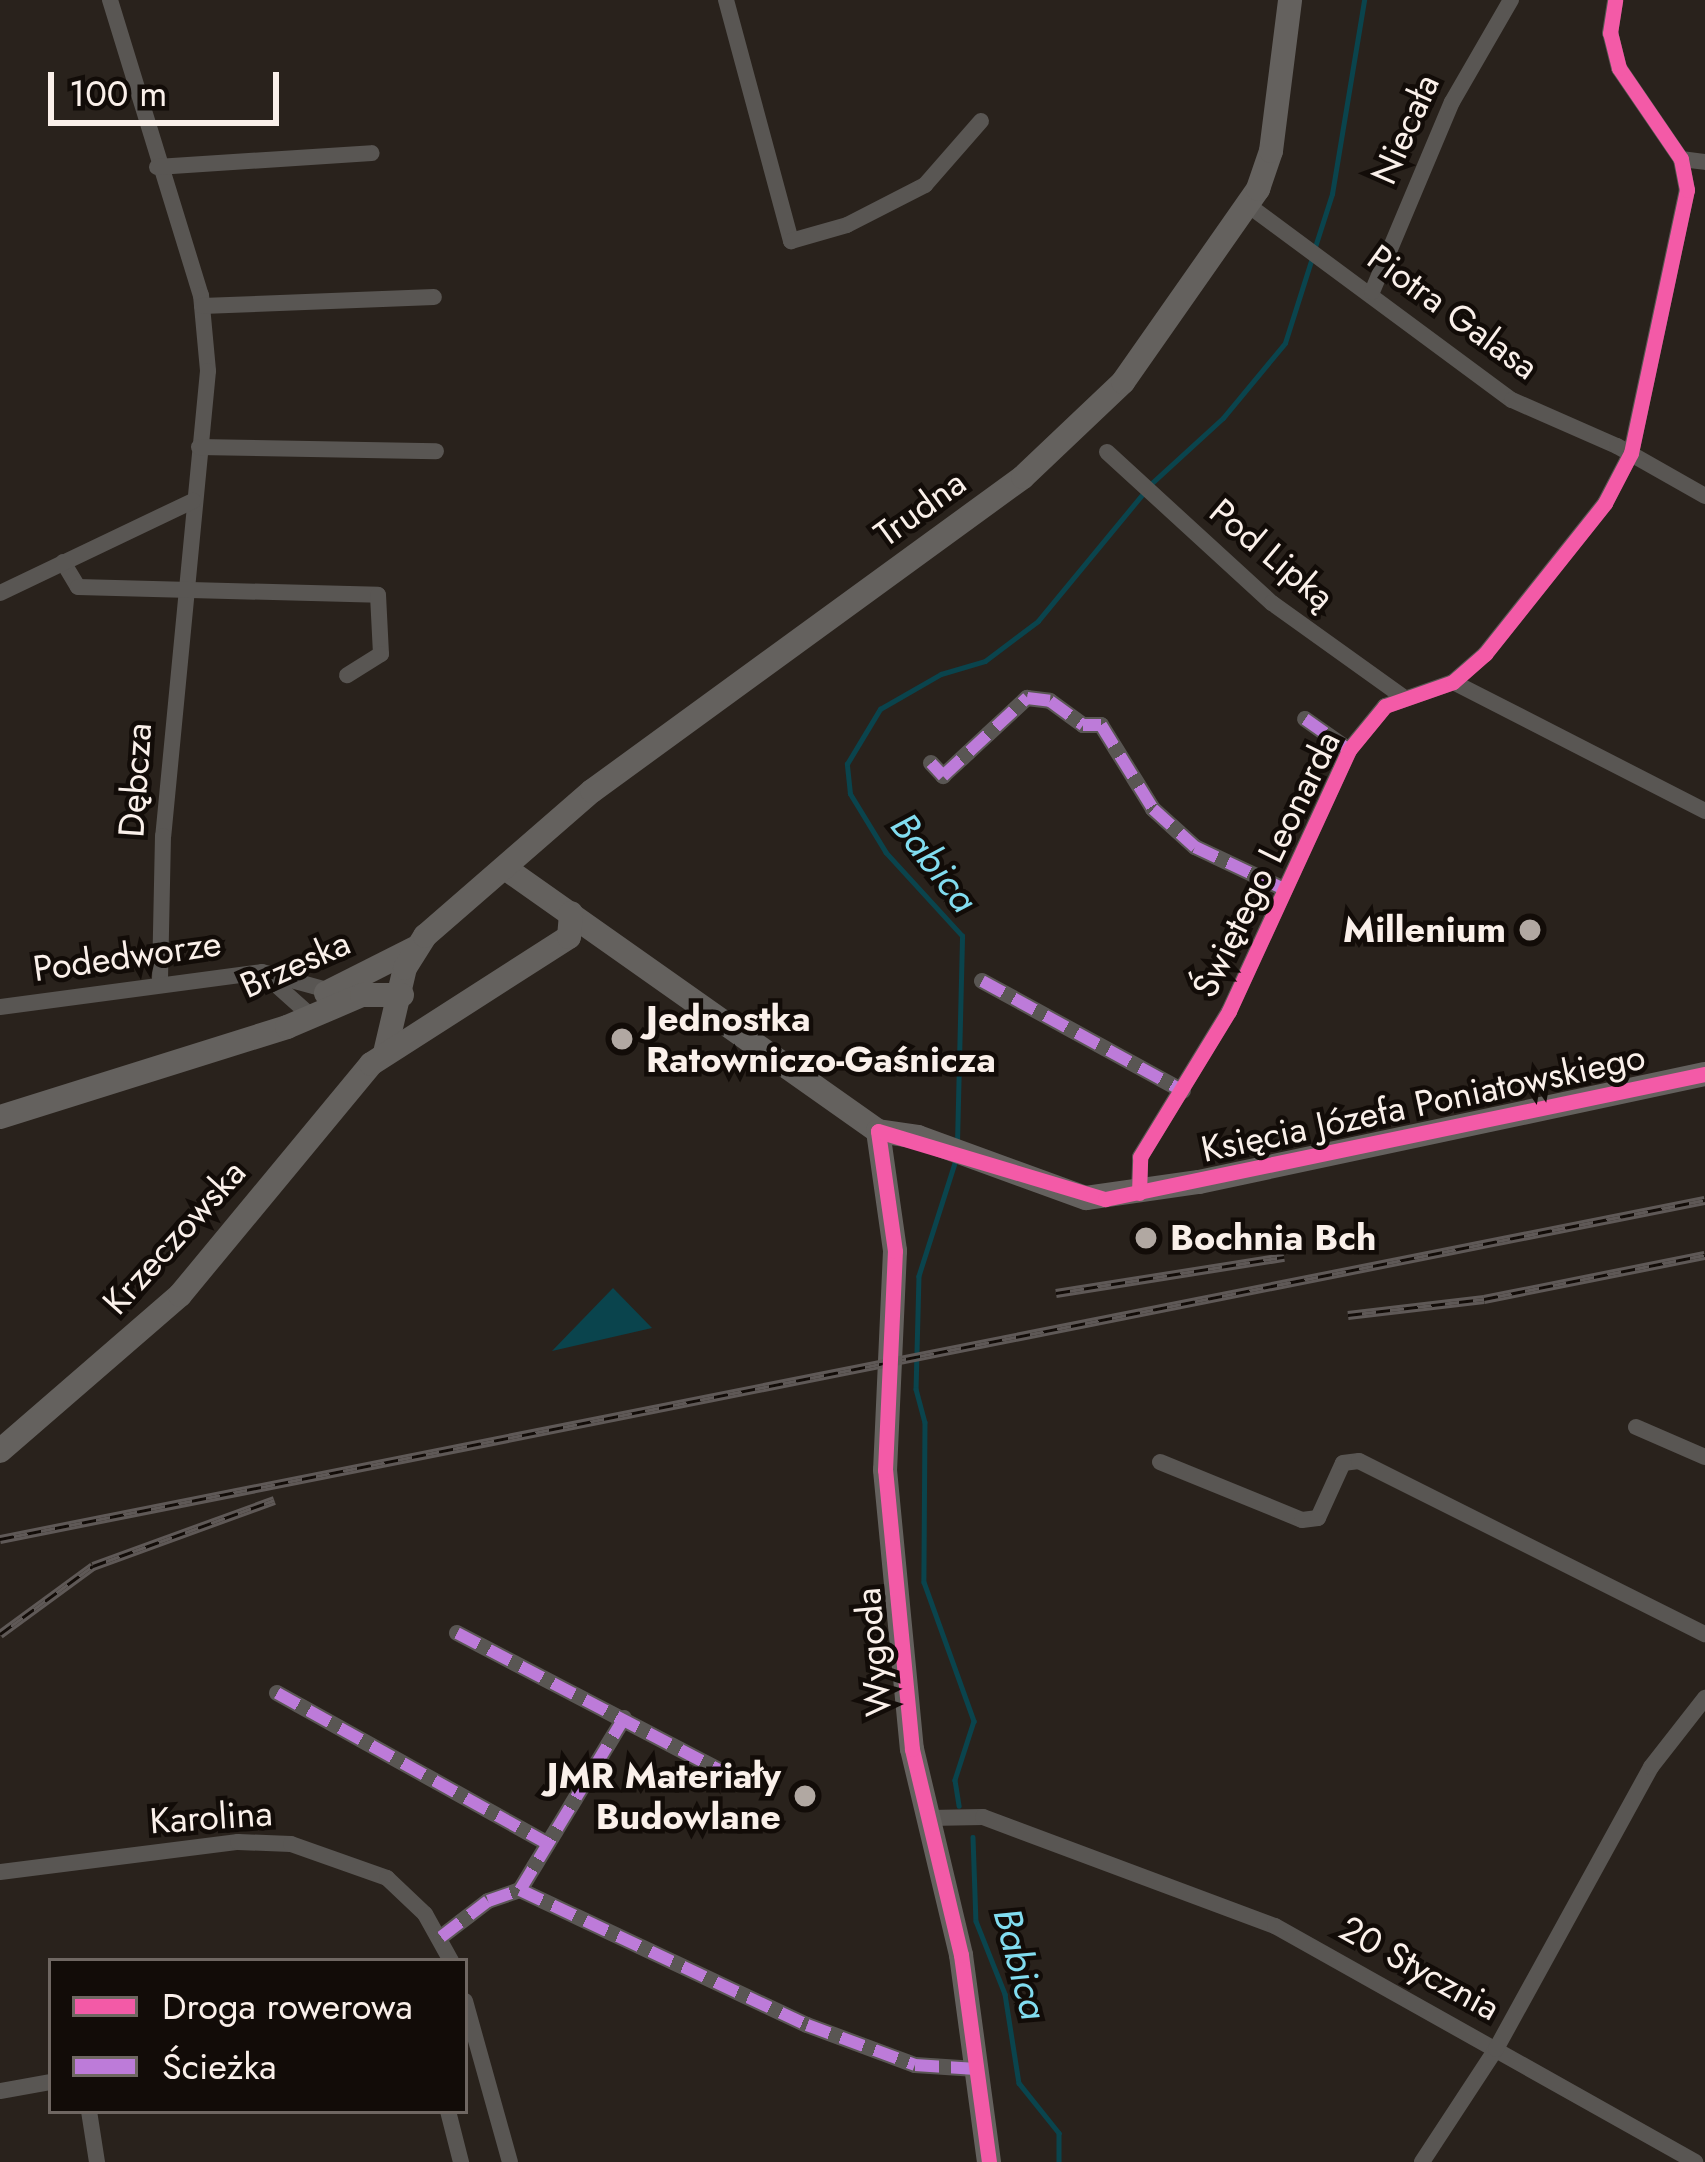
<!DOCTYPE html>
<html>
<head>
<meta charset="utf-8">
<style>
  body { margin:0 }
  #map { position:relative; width:1705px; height:2162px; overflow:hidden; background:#29221c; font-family:Jost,sans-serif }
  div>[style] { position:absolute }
  .water>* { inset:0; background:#0a444d }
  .stream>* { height:4.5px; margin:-2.25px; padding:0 2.25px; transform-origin:2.25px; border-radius:2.25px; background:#0a444d }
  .street>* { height:16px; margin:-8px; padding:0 8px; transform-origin:8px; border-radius:8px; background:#595653 }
  .secondary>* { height:24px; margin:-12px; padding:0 12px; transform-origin:12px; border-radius:12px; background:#64615e }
  .rail>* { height:9px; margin-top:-4.5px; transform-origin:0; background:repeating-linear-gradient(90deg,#120c08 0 14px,#5f5957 0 28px); box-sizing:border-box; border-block:3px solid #5f5957 }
  .quiet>* { height:12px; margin-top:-6px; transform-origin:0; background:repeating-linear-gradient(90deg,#bd7bd9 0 24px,transparent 0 36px) }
  .cycleway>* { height:15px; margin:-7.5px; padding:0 7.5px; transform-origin:7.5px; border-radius:7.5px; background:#f35aa7 }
  .dots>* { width:33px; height:33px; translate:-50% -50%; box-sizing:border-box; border:6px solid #120c08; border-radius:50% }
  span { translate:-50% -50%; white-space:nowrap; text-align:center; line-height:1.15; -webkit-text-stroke:9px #120c08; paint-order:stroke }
  .street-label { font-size:36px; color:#faf0ea }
  .poi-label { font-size:36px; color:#faf0ea; font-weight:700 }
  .right { translate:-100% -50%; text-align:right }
  .left { translate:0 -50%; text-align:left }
  .water-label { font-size:39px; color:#81dcef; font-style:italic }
  .legend { position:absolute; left:48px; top:1958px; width:420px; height:156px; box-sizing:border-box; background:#120c08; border:3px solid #6f6762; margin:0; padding:15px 21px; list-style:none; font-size:36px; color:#faf0ea }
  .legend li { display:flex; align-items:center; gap:24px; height:60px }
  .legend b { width:60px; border:3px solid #6f6762 }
  .scale { position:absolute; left:48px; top:72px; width:231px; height:54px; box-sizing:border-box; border:6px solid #faf0ea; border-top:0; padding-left:15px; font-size:36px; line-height:42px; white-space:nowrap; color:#faf0ea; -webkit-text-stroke:9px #120c08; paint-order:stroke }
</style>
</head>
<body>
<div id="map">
  <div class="water">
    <i style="clip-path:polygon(613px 1288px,652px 1328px,552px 1351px)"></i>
  </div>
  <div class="stream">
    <i style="left:1315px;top:247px;width:56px;rotate:-72.2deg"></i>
    <i style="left:1332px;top:194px;width:197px;rotate:-80.6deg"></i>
    <i style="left:1152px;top:483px;width:96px;rotate:-42.5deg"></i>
    <i style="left:1223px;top:418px;width:97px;rotate:-50.4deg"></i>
    <i style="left:1285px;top:343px;width:89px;rotate:-72.4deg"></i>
    <i style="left:957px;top:1143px;width:207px;rotate:-88.6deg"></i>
    <i style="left:962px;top:936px;width:113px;rotate:-132.5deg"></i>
    <i style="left:886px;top:853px;width:69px;rotate:-121.4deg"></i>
    <i style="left:850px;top:794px;width:30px;rotate:-96deg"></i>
    <i style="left:847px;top:764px;width:64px;rotate:-59deg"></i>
    <i style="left:880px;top:709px;width:70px;rotate:-29.8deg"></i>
    <i style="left:941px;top:674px;width:46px;rotate:-16.5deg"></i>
    <i style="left:985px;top:661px;width:66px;rotate:-37deg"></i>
    <i style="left:1038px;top:621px;width:168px;rotate:-50.5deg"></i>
    <i style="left:956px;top:1160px;width:122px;rotate:107.7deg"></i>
    <i style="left:919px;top:1276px;width:113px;rotate:91.5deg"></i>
    <i style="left:916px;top:1389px;width:34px;rotate:75deg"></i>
    <i style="left:925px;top:1422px;width:160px;rotate:90.4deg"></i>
    <i style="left:924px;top:1582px;width:148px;rotate:70.2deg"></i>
    <i style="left:974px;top:1721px;width:62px;rotate:107.9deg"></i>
    <i style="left:955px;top:1780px;width:26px;rotate:81deg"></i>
    <i style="left:973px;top:1837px;width:84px;rotate:88deg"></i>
    <i style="left:976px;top:1921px;width:79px;rotate:68.3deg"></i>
    <i style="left:1005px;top:1994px;width:90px;rotate:81.1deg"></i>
    <i style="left:1019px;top:2083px;width:64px;rotate:51.3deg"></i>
    <i style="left:1059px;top:2133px;width:29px;rotate:90deg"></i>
  </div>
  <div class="street">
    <i style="left:110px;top:0;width:309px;rotate:72.9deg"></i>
    <i style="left:201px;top:295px;width:76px;rotate:84.7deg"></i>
    <i style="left:208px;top:371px;width:467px;rotate:95.5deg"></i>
    <i style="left:163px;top:836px;width:144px;rotate:91.2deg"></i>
    <i style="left:726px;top:0;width:250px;rotate:74.9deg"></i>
    <i style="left:791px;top:241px;width:58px;rotate:-15.9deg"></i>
    <i style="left:847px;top:225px;width:88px;rotate:-27.1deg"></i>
    <i style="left:925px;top:185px;width:85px;rotate:-48.8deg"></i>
    <i style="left:1681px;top:159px;width:24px;rotate:7deg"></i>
    <i style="left:157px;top:167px;width:215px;rotate:-3.7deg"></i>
    <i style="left:1248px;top:205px;width:328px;rotate:36.5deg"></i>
    <i style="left:1512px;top:400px;width:115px;rotate:23.7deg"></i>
    <i style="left:1617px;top:446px;width:101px;rotate:29.6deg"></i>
    <i style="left:1372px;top:292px;width:206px;rotate:-67.2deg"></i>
    <i style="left:1452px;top:102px;width:118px;rotate:-60deg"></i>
    <i style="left:202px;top:306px;width:232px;rotate:-2.2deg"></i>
    <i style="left:199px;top:447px;width:237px;rotate:1deg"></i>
    <i style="left:1107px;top:452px;width:224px;rotate:42.5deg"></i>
    <i style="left:1272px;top:603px;width:160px;rotate:35.6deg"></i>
    <i style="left:63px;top:562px;width:29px;rotate:59deg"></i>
    <i style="left:78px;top:587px;width:300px;rotate:1.5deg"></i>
    <i style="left:378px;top:595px;width:59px;rotate:87.1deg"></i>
    <i style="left:381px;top:654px;width:40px;rotate:148deg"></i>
    <i style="left:0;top:593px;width:214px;rotate:-25.5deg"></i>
    <i style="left:1453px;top:682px;width:283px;rotate:27.1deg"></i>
    <i style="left:1305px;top:719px;width:54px;rotate:35.2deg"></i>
    <i style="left:931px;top:763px;width:18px;rotate:47deg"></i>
    <i style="left:943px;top:776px;width:115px;rotate:-42.9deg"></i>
    <i style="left:1027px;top:698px;width:23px;rotate:7deg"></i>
    <i style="left:1050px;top:701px;width:41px;rotate:36deg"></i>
    <i style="left:1083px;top:725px;width:18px"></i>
    <i style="left:1101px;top:725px;width:99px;rotate:58.2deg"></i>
    <i style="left:1153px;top:809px;width:57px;rotate:42.1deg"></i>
    <i style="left:1195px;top:847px;width:98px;rotate:25.3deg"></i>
    <i style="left:263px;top:973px;width:66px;rotate:41.9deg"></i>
    <i style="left:982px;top:981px;width:229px;rotate:28.7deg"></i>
    <i style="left:0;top:1007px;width:264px;rotate:-7.6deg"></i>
    <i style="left:262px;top:972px;width:72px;rotate:15.4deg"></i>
    <i style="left:1139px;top:1193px;width:36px;rotate:-88deg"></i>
    <i style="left:1140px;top:1157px;width:171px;rotate:-58.6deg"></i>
    <i style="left:1229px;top:1011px;width:287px;rotate:-65.3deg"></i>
    <i style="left:1349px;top:750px;width:57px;rotate:-50.7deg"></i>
    <i style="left:1385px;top:706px;width:72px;rotate:-19.4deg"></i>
    <i style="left:1453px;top:682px;width:43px;rotate:-41.2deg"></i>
    <i style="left:1485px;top:654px;width:193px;rotate:-51.5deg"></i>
    <i style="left:1605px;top:503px;width:56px;rotate:-62.5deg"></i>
    <i style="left:1631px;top:453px;width:269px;rotate:-78deg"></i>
    <i style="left:1687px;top:190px;width:32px;rotate:-101deg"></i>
    <i style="left:1681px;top:159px;width:110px;rotate:-124.3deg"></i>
    <i style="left:1619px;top:68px;width:36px;rotate:-104deg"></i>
    <i style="left:1610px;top:33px;width:33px;rotate:-81deg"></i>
    <i style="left:1636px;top:1427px;width:75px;rotate:23.5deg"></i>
    <i style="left:1160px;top:1462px;width:153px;rotate:22.2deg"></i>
    <i style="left:1302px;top:1520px;width:16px;rotate:-7deg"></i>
    <i style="left:1318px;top:1518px;width:60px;rotate:-65.6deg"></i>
    <i style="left:1343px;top:1463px;width:16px;rotate:-7deg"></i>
    <i style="left:1359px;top:1461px;width:387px;rotate:26.6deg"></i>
    <i style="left:457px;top:1633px;width:310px;rotate:27.6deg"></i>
    <i style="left:277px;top:1693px;width:310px;rotate:29.1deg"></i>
    <i style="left:929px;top:1818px;width:54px;rotate:-1.1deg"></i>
    <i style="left:983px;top:1817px;width:312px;rotate:20.5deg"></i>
    <i style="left:1275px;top:1926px;width:482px;rotate:29.3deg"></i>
    <i style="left:0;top:1872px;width:240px;rotate:-7.2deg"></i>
    <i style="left:238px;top:1842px;width:53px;rotate:2.2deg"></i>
    <i style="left:291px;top:1844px;width:102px;rotate:19.5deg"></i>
    <i style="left:387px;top:1878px;width:52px;rotate:43.5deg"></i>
    <i style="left:425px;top:1914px;width:54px;rotate:61deg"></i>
    <i style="left:520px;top:1890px;width:201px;rotate:-58.8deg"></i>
    <i style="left:441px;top:1937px;width:59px;rotate:-37.5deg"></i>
    <i style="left:488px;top:1901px;width:34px;rotate:-19deg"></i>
    <i style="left:520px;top:1890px;width:317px;rotate:25.2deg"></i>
    <i style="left:807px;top:2025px;width:115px;rotate:20.3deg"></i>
    <i style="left:915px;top:2065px;width:61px;rotate:3.8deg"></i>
    <i style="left:465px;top:2001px;width:167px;rotate:74.4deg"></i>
    <i style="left:0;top:2091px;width:52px;rotate:-10deg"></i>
    <i style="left:89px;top:2111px;width:52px;rotate:81.1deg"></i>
    <i style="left:448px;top:2111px;width:53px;rotate:75.7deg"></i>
    <i style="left:1422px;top:2162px;width:135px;rotate:-56.8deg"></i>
    <i style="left:1496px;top:2049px;width:322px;rotate:-61.2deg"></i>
    <i style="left:1651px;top:1767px;width:88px;rotate:-52deg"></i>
  </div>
  <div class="secondary">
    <i style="left:505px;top:868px;width:456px;rotate:35.2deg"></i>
    <i style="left:878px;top:1131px;width:40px;rotate:8.5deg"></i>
    <i style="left:918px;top:1137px;width:179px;rotate:20deg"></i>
    <i style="left:1086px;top:1198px;width:114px;rotate:-8.1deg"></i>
    <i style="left:1199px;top:1182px;width:517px;rotate:-12.05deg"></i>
    <i style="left:326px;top:993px;width:100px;rotate:-26.8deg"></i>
    <i style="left:385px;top:1053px;width:87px;rotate:-76.8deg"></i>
    <i style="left:405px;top:968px;width:38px;rotate:-58deg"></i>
    <i style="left:425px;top:936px;width:221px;rotate:-41deg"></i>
    <i style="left:592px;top:791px;width:533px;rotate:-36.07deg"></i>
    <i style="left:1023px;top:477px;width:138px;rotate:-43.5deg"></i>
    <i style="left:1123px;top:382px;width:236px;rotate:-55deg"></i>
    <i style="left:1258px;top:189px;width:40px;rotate:-71.1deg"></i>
    <i style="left:1271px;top:151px;width:152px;rotate:-82.8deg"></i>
    <i style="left:0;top:1117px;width:301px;rotate:-17.4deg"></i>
    <i style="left:287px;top:1027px;width:82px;rotate:-23.1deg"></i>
    <i style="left:362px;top:995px;width:40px"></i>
    <i style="left:878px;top:1131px;width:121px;rotate:81.9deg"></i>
    <i style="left:895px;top:1251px;width:219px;rotate:92.6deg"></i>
    <i style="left:885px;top:1470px;width:280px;rotate:84.5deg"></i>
    <i style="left:912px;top:1749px;width:212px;rotate:76.6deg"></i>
    <i style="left:961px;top:1955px;width:209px;rotate:82.3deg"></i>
    <i style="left:0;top:1451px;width:238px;rotate:-40.9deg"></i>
    <i style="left:180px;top:1295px;width:300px;rotate:-50.4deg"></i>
    <i style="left:371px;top:1064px;width:235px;rotate:-32.7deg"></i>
    <i style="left:569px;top:937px;width:24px;rotate:-85deg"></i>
  </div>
  <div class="rail">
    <i style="left:1056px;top:1293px;width:231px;rotate:-9deg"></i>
    <i style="left:1348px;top:1315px;width:137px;rotate:-6.7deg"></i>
    <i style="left:1484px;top:1299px;width:225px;rotate:-11.3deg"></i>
    <i style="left:0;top:1539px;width:1738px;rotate:-11.25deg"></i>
    <i style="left:0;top:1634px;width:115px;rotate:-36.2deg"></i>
    <i style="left:93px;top:1566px;width:193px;rotate:-20deg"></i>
  </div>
  <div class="quiet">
    <i style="left:1305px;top:719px;width:54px;rotate:35.2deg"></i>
    <i style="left:931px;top:763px;width:18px;rotate:47deg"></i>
    <i style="left:943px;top:776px;width:115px;rotate:-42.9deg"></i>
    <i style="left:1027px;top:698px;width:23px;rotate:7deg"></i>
    <i style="left:1050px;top:701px;width:41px;rotate:36deg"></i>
    <i style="left:1083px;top:725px;width:18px"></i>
    <i style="left:1101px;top:725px;width:99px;rotate:58.2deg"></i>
    <i style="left:1153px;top:809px;width:57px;rotate:42.1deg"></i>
    <i style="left:1195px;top:847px;width:98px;rotate:25.3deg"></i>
    <i style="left:982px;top:981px;width:229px;rotate:28.7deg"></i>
    <i style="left:457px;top:1633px;width:310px;rotate:27.6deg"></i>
    <i style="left:277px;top:1693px;width:310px;rotate:29.1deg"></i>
    <i style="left:520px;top:1890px;width:201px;rotate:-58.8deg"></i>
    <i style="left:441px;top:1937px;width:59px;rotate:-37.5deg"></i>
    <i style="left:488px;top:1901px;width:34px;rotate:-19deg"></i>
    <i style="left:520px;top:1890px;width:317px;rotate:25.2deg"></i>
    <i style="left:807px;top:2025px;width:115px;rotate:20.3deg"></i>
    <i style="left:915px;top:2065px;width:61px;rotate:3.8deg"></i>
  </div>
  <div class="cycleway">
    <i style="left:1139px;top:1193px;width:36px;rotate:-88deg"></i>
    <i style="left:1140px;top:1157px;width:171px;rotate:-58.6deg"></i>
    <i style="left:1229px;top:1011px;width:287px;rotate:-65.3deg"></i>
    <i style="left:1349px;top:750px;width:57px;rotate:-50.7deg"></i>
    <i style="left:1385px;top:706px;width:72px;rotate:-19.4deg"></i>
    <i style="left:1453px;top:682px;width:43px;rotate:-41.2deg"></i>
    <i style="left:1485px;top:654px;width:193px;rotate:-51.5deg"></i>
    <i style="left:1605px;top:503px;width:56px;rotate:-62.5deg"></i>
    <i style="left:1631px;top:453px;width:269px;rotate:-78deg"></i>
    <i style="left:1687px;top:190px;width:32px;rotate:-101deg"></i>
    <i style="left:1681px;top:159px;width:110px;rotate:-124.3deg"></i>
    <i style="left:1619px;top:68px;width:36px;rotate:-104deg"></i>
    <i style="left:1610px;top:33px;width:33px;rotate:-81deg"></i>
    <i style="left:989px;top:2162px;width:209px;rotate:-97.7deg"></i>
    <i style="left:961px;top:1955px;width:212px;rotate:-103.4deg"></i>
    <i style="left:912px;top:1749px;width:280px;rotate:-95.5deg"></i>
    <i style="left:885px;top:1470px;width:219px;rotate:-87.4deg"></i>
    <i style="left:895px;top:1251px;width:121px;rotate:-98.1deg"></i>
    <i style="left:878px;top:1131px;width:237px;rotate:16.7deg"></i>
    <i style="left:1105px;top:1199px;width:613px;rotate:-11.77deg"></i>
  </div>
  <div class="dots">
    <i style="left:1530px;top:930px;background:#b1a8a2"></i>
    <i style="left:622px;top:1039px;background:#b1a8a2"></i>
    <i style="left:1146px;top:1238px;background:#b1a8a2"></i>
    <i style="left:805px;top:1796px;background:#b1a8a2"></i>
  </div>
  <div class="street-label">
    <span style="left:1405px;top:129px;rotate:-66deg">Niecała</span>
    <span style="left:1453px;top:312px;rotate:36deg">Piotra Galasa</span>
    <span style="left:920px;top:508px;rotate:-36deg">Trudna</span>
    <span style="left:1272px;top:554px;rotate:40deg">Pod Lipką</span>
    <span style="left:135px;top:780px;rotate:-86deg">Dębcza</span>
    <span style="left:1266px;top:864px;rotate:-64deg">Świętego Leonarda</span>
    <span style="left:127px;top:956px;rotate:-8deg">Podedworze</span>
    <span style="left:295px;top:964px;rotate:-24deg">Brzeska</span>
    <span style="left:1423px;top:1103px;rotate:-12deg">Księcia Józefa Poniatowskiego</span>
    <span style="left:174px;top:1237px;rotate:-48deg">Krzeczowska</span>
    <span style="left:873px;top:1652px;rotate:-95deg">Wygoda</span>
    <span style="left:211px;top:1817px;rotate:-4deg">Karolina</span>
    <span style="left:1420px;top:1968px;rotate:29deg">20 Stycznia</span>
  </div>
  <div class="poi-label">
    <span class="right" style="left:1506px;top:930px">Millenium</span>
    <span class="left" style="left:646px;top:1039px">Jednostka<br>Ratowniczo-Gaśnicza</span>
    <span class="left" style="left:1170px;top:1238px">Bochnia Bch</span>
    <span class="right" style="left:781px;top:1796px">JMR Materiały<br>Budowlane</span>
  </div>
  <div class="water-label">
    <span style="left:934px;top:863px;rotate:52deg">Babica</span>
    <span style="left:1020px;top:1964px;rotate:75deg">Babica</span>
  </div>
  <ul class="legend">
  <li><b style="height:15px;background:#f35aa7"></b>Droga rowerowa</li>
  <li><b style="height:15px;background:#bd7bd9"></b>Ścieżka</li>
  </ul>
  <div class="scale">100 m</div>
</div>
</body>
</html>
